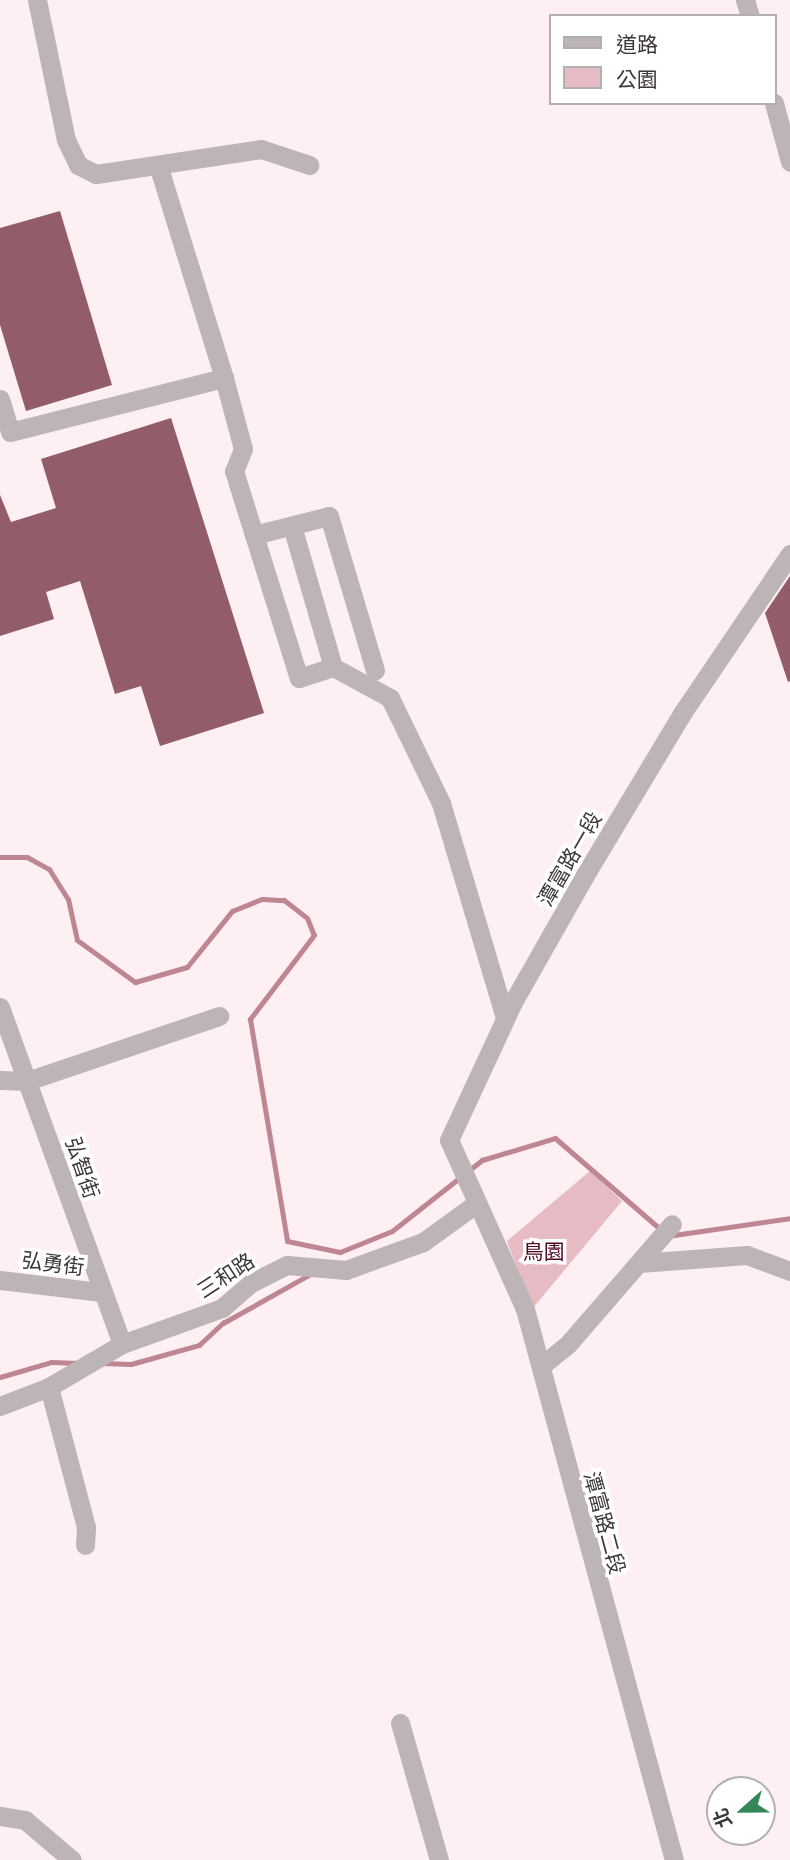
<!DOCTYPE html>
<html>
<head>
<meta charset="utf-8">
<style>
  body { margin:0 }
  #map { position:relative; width:790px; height:1860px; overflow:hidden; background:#fdeff2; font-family:"Roboto Condensed","Noto Sans TC",sans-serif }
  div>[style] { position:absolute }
  .green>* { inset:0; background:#e7bbc4 }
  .stream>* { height:5px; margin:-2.5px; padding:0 2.5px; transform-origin:2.5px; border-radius:2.5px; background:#be8692 }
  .building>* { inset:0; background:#925d69 }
  .minor>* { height:19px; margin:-9.5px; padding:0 9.5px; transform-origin:9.5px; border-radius:9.5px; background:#bcb4b5 }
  span { translate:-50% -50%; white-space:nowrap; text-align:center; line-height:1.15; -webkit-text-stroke:7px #fff; paint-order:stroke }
  .street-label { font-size:21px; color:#3e3739 }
  .park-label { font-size:21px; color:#4e0822 }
  .legend { position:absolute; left:549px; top:14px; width:228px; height:91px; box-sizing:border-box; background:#fff; border:2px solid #b2afb0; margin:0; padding:9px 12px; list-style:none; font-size:21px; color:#3e3739 }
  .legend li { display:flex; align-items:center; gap:14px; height:35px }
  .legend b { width:35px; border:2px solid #b2afb0 }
  .north { position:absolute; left:706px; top:1776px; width:70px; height:70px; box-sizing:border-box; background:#fff; border:2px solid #b2afb0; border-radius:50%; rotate:249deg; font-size:19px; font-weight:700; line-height:28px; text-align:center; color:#3e3739 }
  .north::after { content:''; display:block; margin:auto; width:24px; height:32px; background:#368757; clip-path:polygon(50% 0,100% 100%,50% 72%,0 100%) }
</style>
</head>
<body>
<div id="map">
  <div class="green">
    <i style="clip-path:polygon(590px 1171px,622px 1201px,532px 1309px,507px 1241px)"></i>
  </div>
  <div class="stream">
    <i style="left:0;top:857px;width:27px"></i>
    <i style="left:27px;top:857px;width:25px;rotate:29deg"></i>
    <i style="left:49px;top:869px;width:36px;rotate:58deg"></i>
    <i style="left:68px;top:899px;width:42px;rotate:77.6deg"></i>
    <i style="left:77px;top:940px;width:72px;rotate:35.9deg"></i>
    <i style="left:135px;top:982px;width:54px;rotate:-16.1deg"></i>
    <i style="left:187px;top:967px;width:72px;rotate:-51.2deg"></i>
    <i style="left:232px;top:911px;width:32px;rotate:-22deg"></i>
    <i style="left:262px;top:899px;width:22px;rotate:3deg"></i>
    <i style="left:284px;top:900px;width:29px;rotate:38deg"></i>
    <i style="left:307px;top:918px;width:18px;rotate:68deg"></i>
    <i style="left:314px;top:935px;width:106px;rotate:127.3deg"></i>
    <i style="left:250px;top:1019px;width:225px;rotate:80.5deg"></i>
    <i style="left:287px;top:1241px;width:54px;rotate:11.7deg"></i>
    <i style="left:340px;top:1252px;width:56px;rotate:-22deg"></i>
    <i style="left:392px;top:1231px;width:115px;rotate:-38.3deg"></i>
    <i style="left:482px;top:1160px;width:76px;rotate:-16.8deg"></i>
    <i style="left:555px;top:1138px;width:139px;rotate:40.9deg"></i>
    <i style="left:667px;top:1236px;width:124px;rotate:-8.3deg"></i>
    <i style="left:102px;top:1363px;width:29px;rotate:2deg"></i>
    <i style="left:131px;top:1364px;width:71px;rotate:-15.6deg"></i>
    <i style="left:199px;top:1345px;width:33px;rotate:-43deg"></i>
    <i style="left:223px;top:1323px;width:102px;rotate:-29.3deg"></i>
    <i style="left:0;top:1377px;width:53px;rotate:-16.4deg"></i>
    <i style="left:51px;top:1362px;width:27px;rotate:2deg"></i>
  </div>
  <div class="building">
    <i style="clip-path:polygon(60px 211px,112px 385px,26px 411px,0 325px,0 228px)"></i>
    <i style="clip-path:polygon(171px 418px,264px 713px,160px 746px,141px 686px,115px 694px,80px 581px,46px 592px,54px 619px,0 636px,0 495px,11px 522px,56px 508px,41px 459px)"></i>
    <i style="clip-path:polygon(790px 576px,790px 681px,788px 682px,765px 613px)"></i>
  </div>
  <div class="minor">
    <i style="left:37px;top:0;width:143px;rotate:78.3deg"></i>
    <i style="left:66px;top:140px;width:28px;rotate:64deg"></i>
    <i style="left:78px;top:165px;width:20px;rotate:27deg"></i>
    <i style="left:96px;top:174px;width:167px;rotate:-8.6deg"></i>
    <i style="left:261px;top:149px;width:51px;rotate:18.4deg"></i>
    <i style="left:745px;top:0;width:17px;rotate:73deg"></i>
    <i style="left:774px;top:103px;width:61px;rotate:74.8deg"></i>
    <i style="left:224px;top:378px;width:73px;rotate:75deg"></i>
    <i style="left:243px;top:449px;width:24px;rotate:112deg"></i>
    <i style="left:234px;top:471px;width:217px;rotate:72.6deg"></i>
    <i style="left:299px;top:678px;width:36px;rotate:-18deg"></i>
    <i style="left:333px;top:667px;width:65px;rotate:28.5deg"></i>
    <i style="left:390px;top:698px;width:117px;rotate:64.1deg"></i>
    <i style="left:441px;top:803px;width:224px;rotate:73.4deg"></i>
    <i style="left:0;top:399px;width:34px;rotate:73deg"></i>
    <i style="left:10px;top:432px;width:221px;rotate:-14.2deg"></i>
    <i style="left:224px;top:378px;width:223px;rotate:-107.2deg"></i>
    <i style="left:292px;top:526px;width:147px;rotate:73.8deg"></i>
    <i style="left:254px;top:535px;width:77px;rotate:-14.2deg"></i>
    <i style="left:329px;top:516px;width:161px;rotate:73.4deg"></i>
    <i style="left:0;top:1007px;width:358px;rotate:70.1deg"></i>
    <i style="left:0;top:1080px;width:27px;rotate:2deg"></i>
    <i style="left:27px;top:1081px;width:203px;rotate:-18.7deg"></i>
    <i style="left:639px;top:1263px;width:108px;rotate:-4.2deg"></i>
    <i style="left:747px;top:1255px;width:46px;rotate:20.4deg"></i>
    <i style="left:0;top:1280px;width:102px;rotate:6.8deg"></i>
    <i style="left:541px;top:1366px;width:36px;rotate:-39deg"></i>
    <i style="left:569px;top:1343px;width:157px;rotate:-49.1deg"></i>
    <i style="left:49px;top:1387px;width:145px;rotate:75.2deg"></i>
    <i style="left:86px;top:1527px;width:18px;rotate:93deg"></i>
    <i style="left:0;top:1406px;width:53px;rotate:-21.2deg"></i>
    <i style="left:49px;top:1387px;width:85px;rotate:-30.5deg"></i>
    <i style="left:122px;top:1344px;width:106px;rotate:-19.8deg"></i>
    <i style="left:222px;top:1308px;width:38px;rotate:-41deg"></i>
    <i style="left:251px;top:1283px;width:40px;rotate:-26.6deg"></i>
    <i style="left:287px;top:1265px;width:59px;rotate:4.8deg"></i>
    <i style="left:346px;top:1270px;width:82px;rotate:-20deg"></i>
    <i style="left:423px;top:1242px;width:67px;rotate:-35.8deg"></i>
    <i style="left:400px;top:1723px;width:142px;rotate:74.1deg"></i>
    <i style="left:0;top:1816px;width:25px;rotate:9deg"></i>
    <i style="left:25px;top:1820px;width:62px;rotate:40.4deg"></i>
    <i style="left:674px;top:1860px;width:571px;rotate:-105.13deg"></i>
    <i style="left:525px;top:1309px;width:185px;rotate:-114.2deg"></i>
    <i style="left:449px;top:1140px;width:152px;rotate:-65.1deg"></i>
    <i style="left:513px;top:1002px;width:146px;rotate:-60.4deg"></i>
    <i style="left:585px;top:875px;width:190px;rotate:-59deg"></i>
    <i style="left:683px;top:712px;width:191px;rotate:-55.9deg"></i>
  </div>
  <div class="street-label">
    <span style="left:570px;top:859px;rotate:-60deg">潭富路一段</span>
    <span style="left:82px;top:1168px;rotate:71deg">弘智街</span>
    <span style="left:53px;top:1264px;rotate:7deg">弘勇街</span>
    <span style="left:226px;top:1276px;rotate:-33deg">三和路</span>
    <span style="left:604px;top:1523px;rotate:75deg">潭富路二段</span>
  </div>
  <div class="park-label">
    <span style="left:544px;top:1252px">鳥園</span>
  </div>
  <ul class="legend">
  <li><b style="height:9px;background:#bcb4b5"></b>道路</li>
  <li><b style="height:19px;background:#e7bbc4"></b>公園</li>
  </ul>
  <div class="north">北</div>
</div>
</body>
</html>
